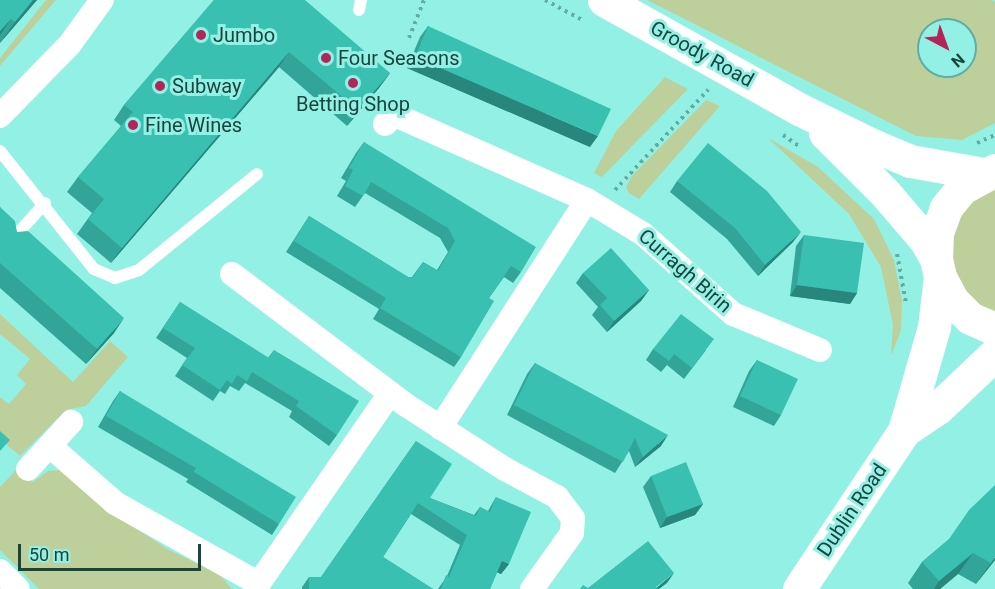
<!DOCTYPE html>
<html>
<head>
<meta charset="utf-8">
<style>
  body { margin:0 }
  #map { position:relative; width:995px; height:589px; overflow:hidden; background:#92f1e4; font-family:Roboto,sans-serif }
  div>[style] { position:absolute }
  .green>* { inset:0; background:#bdd09c }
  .path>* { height:4px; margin-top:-2px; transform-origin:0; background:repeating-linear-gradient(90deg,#63aca3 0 3px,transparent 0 7.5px) }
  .lane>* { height:12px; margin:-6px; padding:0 6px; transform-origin:6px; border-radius:6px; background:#fff }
  .street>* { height:24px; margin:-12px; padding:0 12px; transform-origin:12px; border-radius:12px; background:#fff }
  .secondary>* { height:33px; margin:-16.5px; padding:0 16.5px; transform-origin:16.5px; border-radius:16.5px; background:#fff }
  .wall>* { inset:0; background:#32a598 }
  .shaded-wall>* { inset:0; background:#29867c }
  .building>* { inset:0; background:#3ac0b1 }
  .dots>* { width:16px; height:16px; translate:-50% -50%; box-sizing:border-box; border:3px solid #92f1e4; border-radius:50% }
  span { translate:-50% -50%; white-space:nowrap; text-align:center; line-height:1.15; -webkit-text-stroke:6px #92f1e4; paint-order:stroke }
  .poi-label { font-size:20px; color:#1c443f }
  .left { translate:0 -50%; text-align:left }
  .street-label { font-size:20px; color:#1c443f }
  .north { position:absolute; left:917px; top:18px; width:60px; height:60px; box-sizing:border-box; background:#92f1e4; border:2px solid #63aca2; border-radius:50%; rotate:139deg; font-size:16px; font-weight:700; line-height:24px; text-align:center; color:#1c443f }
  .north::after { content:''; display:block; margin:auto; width:21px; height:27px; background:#b3255a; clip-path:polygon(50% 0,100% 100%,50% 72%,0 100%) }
  .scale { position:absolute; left:18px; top:544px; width:183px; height:27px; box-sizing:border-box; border:3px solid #1c443f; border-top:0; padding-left:8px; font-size:18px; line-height:21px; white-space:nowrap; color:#1c443f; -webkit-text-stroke:4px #92f1e4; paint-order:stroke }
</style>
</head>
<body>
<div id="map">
  <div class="green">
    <i style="clip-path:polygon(46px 0,56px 0,0 66px,0 58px)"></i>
    <i style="clip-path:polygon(evenodd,647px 0,991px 0,995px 2px,995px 123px,962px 140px,916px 136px,647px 0,929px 30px,965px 30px,965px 66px,929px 66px,929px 30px)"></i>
    <i style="clip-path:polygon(665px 77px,688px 89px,602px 177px,594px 173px,616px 131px)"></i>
    <i style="clip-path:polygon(706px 100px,720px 106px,639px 199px,629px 193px,626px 187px,631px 177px)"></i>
    <i style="clip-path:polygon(768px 138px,818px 167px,874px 219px,894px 260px,902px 301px,901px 330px,891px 356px,893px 325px,881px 267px,849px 214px)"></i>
    <i style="clip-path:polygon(995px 186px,995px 316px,972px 302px,950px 262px,951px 239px,958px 218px,972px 200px)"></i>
    <i style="clip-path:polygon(0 314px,73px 382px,110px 341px,128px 357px,86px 406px,66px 410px,20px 456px,0 439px,0 397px,9px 404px,26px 384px,17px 375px,30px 359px,0 334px)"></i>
    <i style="clip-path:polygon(18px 468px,33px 482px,48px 471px,60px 470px,102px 506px,169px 550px,219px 574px,232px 589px,39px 589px,0 550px,0 487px)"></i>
  </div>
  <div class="path">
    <i style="left:545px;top:0;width:44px;rotate:28.3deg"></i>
    <i style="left:409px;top:38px;width:41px;rotate:-68.5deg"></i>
    <i style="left:783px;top:135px;width:19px;rotate:35deg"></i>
    <i style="left:977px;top:143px;width:20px;rotate:-24deg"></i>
    <i style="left:615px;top:190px;width:137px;rotate:-47.1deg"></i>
    <i style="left:897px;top:254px;width:50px;rotate:79.6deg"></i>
  </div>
  <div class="lane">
    <i style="left:359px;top:10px;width:10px;rotate:-79deg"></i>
    <i style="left:0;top:151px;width:151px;rotate:51.5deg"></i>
    <i style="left:94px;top:269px;width:23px;rotate:23deg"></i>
    <i style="left:115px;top:278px;width:25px;rotate:-18deg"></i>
    <i style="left:139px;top:270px;width:152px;rotate:-39.1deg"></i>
    <i style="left:11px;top:241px;width:51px;rotate:-48.2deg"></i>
  </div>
  <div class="street">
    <i style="left:0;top:116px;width:100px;rotate:-45.8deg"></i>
    <i style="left:70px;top:44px;width:54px;rotate:-54deg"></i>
    <i style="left:385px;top:124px;width:13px;rotate:-42deg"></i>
    <i style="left:395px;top:115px;width:210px;rotate:23.9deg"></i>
    <i style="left:587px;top:200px;width:271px;rotate:122.8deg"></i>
    <i style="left:587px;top:200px;width:66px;rotate:31.3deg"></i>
    <i style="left:643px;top:234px;width:120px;rotate:41.6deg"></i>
    <i style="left:733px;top:314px;width:94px;rotate:22.5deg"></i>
    <i style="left:232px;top:274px;width:218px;rotate:37deg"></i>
    <i style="left:406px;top:405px;width:118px;rotate:32.9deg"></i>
    <i style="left:505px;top:469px;width:59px;rotate:28.3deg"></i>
    <i style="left:557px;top:497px;width:26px;rotate:53deg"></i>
    <i style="left:573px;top:518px;width:15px;rotate:94deg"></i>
    <i style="left:572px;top:533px;width:69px;rotate:125.5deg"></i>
    <i style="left:50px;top:446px;width:86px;rotate:41.2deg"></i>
    <i style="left:115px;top:503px;width:162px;rotate:29.3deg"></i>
    <i style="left:28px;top:469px;width:64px;rotate:-47.5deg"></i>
    <i style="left:0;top:571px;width:25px;rotate:45deg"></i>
    <i style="left:255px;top:589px;width:238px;rotate:-55.4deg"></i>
  </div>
  <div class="secondary">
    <i style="left:604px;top:0;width:223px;rotate:29.2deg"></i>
    <i style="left:799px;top:109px;width:79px;rotate:26.2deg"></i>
    <i style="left:870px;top:144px;width:43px;rotate:23deg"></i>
    <i style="left:910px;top:161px;width:75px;rotate:10deg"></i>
    <i style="left:825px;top:133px;width:85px;rotate:45deg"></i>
    <i style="left:885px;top:193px;width:63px;rotate:49.5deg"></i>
    <i style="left:926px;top:241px;width:21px;rotate:61deg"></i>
    <i style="left:995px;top:170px;width:38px;rotate:151deg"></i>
    <i style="left:962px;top:188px;width:26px;rotate:129deg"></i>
    <i style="left:946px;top:208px;width:27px;rotate:110deg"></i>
    <i style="left:937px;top:233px;width:26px;rotate:92deg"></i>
    <i style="left:936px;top:259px;width:18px;rotate:77deg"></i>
    <i style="left:940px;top:277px;width:26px;rotate:62deg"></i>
    <i style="left:952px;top:300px;width:25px;rotate:45deg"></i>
    <i style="left:970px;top:318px;width:27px;rotate:24deg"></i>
    <i style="left:904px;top:431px;width:42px;rotate:-34.4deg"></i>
    <i style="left:939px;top:407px;width:77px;rotate:-43.4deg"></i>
    <i style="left:799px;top:589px;width:190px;rotate:-56.4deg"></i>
    <i style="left:904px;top:431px;width:108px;rotate:-73.9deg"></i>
    <i style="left:934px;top:327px;width:50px;rotate:-83.2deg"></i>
  </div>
  <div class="wall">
    <i style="clip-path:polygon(0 0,37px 0,0 43px)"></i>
    <i style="clip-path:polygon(214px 0,390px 73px,379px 88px,347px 126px,279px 67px,111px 263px,77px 234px,92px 213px,67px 192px,78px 177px,121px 126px,114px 120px,124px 105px)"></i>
    <i style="clip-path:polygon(428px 26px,590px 147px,407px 68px,420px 37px)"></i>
    <i style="clip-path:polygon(364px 142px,521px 272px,513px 283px,504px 277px,489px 298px,461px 357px,454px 367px,373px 319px,379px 309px,286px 252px,309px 216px,408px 277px,412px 277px,423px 262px,437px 270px,448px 252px,440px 238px,365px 193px,355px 207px,337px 196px,346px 181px,341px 178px,356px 153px)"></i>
    <i style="clip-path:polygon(677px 181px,793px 242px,758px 276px,727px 239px,670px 192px)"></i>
    <i style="clip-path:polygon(0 207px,17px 232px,114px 333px,86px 364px,0 288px)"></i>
    <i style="clip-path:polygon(804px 235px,857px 293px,850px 304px,790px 296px,796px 246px)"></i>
    <i style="clip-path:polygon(583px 273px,649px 290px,641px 301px,607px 332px,592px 315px,598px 307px,576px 283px)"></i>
    <i style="clip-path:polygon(180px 302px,268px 358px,274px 350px,337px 435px,329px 446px,289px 417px,292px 411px,245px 383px,239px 391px,230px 386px,225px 394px,220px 391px,213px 401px,175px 376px,187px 358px,156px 338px)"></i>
    <i style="clip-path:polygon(653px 349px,706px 350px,684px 379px,667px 365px,661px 372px,646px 360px)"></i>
    <i style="clip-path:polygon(757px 360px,781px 415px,774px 426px,733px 407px,749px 371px)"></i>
    <i style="clip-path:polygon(535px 363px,661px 446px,635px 467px,629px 451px,615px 473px,507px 415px,527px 374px)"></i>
    <i style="clip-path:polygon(120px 391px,279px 524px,272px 535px,186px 482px,188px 479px,98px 427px,113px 401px)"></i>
    <i style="clip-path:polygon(416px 441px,430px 498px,474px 515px,480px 507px,488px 511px,496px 497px,509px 564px,501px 574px,497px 572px,490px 589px,438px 589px,447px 576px,460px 545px,411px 514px,383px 557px,433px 589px,302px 589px,302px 587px,309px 577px,321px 577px)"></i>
    <i style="clip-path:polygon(651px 476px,703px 504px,695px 515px,660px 528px,643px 487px)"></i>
    <i style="clip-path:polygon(948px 540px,995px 560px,976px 584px,958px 574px,940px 589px,913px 589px,908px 583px,922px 562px)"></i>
  </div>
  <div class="shaded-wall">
    <i style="clip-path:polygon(33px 0,37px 0,0 43px,15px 22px)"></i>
    <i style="clip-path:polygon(11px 19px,0 35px,0 31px)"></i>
    <i style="clip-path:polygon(289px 52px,279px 67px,111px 263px,122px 248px)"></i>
    <i style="clip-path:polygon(415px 57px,598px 136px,590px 147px,407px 68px)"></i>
    <i style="clip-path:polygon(390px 73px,379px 88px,347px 126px,358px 110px)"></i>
    <i style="clip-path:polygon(801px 232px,793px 242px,758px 276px,765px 265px)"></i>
    <i style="clip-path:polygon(797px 285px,857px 293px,850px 304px,790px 296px)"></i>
    <i style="clip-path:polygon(649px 290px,641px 301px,607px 332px,614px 321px)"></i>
    <i style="clip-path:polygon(124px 318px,114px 333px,86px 364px,97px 349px)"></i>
    <i style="clip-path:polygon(668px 435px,661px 446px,635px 467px,643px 457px)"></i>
    <i style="clip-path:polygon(703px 504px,695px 515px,660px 528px,667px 517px)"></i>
    <i style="clip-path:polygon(973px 553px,958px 574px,940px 589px,934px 589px,939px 581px)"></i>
    <i style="clip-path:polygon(995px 557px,995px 560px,976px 584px,991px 563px)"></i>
    <i style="clip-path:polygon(502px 561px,509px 564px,501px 574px,494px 571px)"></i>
    <i style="clip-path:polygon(674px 573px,667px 583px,659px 589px,655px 589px)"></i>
  </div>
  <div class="building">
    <i style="clip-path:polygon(0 0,33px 0,15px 22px,11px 19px,0 31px)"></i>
    <i style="clip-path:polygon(214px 0,305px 0,390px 73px,358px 110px,289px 52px,122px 248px,88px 219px,104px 199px,78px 177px,133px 112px,124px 105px)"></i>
    <i style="clip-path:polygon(428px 26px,611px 109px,598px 136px,415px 57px)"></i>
    <i style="clip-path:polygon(364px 142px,536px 247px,521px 272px,511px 266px,489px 298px,494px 301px,461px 357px,380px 308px,386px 298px,294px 241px,309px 216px,408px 277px,413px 277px,423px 262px,438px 271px,455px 241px,448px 228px,371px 182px,363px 196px,345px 186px,353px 170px,349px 168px)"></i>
    <i style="clip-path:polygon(708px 143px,767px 191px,801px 232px,765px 265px,735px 228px,677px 181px)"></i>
    <i style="clip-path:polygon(0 207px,15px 221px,17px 232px,28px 231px,124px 318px,97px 349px,0 263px)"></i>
    <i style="clip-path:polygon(804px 235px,864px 243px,857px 293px,797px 285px)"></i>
    <i style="clip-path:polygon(611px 248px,649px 290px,614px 321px,600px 305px,607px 298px,583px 273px)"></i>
    <i style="clip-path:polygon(180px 302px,269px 358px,274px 350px,359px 401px,337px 435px,296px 406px,299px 401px,252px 372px,247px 381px,237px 375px,232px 384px,227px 380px,220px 390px,182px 365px,195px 348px,163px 328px)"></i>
    <i style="clip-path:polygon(681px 314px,714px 339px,692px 368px,674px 354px,669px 361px,653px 349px)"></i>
    <i style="clip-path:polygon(757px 360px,798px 379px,781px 415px,740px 396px)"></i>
    <i style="clip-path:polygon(535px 363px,668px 435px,643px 457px,635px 438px,623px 462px,514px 405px)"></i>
    <i style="clip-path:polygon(120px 391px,296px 497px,279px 524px,194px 472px,196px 468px,106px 416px)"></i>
    <i style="clip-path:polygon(0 431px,10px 440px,0 451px)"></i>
    <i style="clip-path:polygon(416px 441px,452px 464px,430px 498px,476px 516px,480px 507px,490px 512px,496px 497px,531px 512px,509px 564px,502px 561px,490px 589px,441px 589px,446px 575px,449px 577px,467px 535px,418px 503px,383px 557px,433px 589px,309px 589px,309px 577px,321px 577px)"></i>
    <i style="clip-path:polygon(686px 462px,703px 504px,667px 517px,651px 476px)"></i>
    <i style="clip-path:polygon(995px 485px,995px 557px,991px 563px,973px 553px,939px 581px,922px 562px,949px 539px,969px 510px)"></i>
    <i style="clip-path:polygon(648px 541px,674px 573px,656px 587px,658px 589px,580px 589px,583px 585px,588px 588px)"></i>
  </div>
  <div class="dots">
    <i style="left:201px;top:35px;background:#b3255a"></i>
    <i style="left:326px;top:58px;background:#b3255a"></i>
    <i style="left:353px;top:83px;background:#b3255a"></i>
    <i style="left:160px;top:86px;background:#b3255a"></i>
    <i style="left:133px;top:125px;background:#b3255a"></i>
  </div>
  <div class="poi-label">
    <span class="left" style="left:213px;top:35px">Jumbo</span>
    <span class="left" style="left:338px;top:58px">Four Seasons</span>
    <span class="left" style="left:172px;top:86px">Subway</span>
    <span style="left:353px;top:104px">Betting Shop</span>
    <span class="left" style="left:145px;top:125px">Fine Wines</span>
  </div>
  <div class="street-label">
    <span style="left:702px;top:54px;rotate:29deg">Groody Road</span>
    <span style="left:685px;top:271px;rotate:41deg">Curragh Birin</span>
    <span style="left:852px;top:510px;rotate:-56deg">Dublin Road</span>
  </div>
  <div class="north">N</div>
  <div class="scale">50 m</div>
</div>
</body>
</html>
